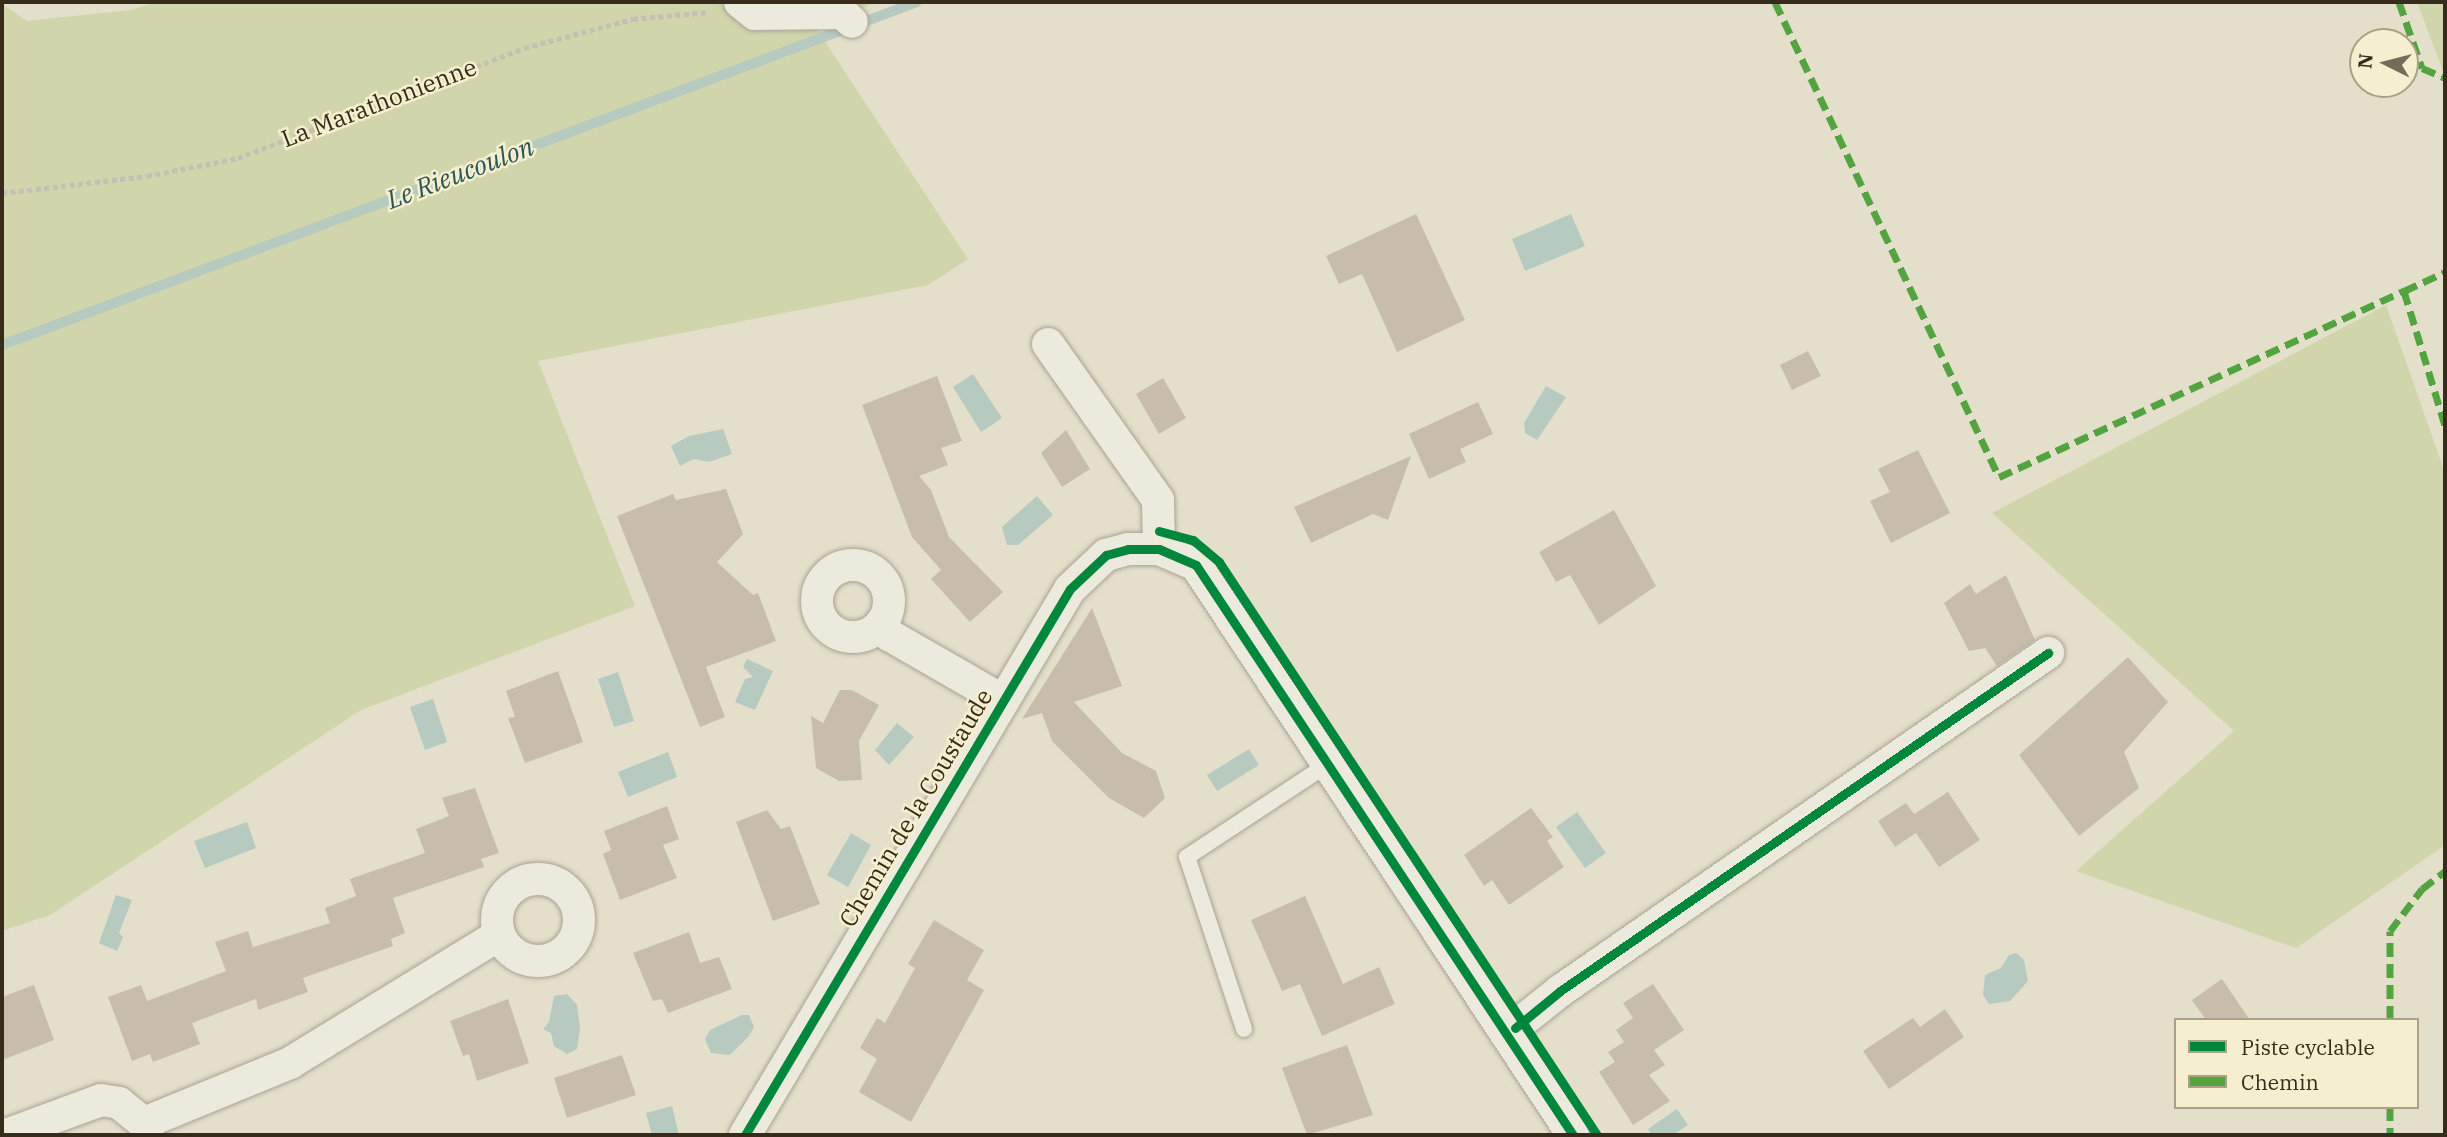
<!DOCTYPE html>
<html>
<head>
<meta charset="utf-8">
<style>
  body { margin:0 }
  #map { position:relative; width:2447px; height:1137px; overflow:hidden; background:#e4dfca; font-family:"IBM Plex Serif",serif }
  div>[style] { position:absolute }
  .green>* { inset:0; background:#d0d5ac }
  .water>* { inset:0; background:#b6cac0 }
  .stream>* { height:10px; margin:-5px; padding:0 5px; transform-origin:5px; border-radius:5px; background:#b6cac0 }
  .building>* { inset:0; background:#c8bdab }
  .path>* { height:4.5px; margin-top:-2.25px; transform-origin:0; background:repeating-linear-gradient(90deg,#c4c0b3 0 5px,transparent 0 8.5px) }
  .roads { filter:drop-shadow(0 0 2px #a9a394) drop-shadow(0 0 2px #a9a394) }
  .lane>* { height:16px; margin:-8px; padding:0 8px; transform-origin:8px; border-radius:8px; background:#ece9dd }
  .street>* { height:32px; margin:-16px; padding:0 16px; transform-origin:16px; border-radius:16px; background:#ece9dd }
  .street>.ring { margin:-16px; padding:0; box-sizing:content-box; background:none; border:32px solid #ece9dd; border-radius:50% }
  .quiet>* { height:7px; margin-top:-3.5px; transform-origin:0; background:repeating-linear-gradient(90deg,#53a441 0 14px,transparent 0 21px) }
  .cycleway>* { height:9px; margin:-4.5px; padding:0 4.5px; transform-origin:4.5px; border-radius:4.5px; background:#00873e }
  span { translate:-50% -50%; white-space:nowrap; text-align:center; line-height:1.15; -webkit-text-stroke:5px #f6efcf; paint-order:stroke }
  .street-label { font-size:24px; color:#372c1c }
  .water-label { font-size:26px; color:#2b5657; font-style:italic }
  .frame { position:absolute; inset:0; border:4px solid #372c1c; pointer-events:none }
  .legend { position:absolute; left:2174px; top:1018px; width:245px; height:91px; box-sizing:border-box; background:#f6efcf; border:2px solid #aaa187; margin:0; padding:9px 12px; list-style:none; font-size:21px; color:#372c1c }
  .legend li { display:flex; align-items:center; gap:14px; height:35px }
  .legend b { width:35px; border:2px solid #aaa187 }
  .north { position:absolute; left:2349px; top:28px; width:70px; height:70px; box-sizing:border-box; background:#f6efcf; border:2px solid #aaa187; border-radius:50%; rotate:276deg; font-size:19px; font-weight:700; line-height:28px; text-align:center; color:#372c1c }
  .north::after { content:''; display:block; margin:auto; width:24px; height:32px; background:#746b59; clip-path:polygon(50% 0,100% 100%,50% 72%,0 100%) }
</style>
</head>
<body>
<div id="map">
  <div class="green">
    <i style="clip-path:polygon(157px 2px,724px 2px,743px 21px,753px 2px,876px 2px,816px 28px,968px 259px,928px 285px,538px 361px,635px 606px,361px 710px,50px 915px,2px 931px,2px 4px,27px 21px,131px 10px)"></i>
    <i style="clip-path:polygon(2417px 2px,2445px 2px,2445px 76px)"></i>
    <i style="clip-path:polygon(2386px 305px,2445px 473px,2445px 845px,2296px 948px,2076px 871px,2234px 731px,1992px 513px)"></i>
  </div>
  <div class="water">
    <i style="clip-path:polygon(1571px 214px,1585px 246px,1525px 271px,1512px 239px)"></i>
    <i style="clip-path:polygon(973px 374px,1002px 418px,981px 432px,953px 387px)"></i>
    <i style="clip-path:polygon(1546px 386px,1566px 397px,1537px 440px,1525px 433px,1524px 423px)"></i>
    <i style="clip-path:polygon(723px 429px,732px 454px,709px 462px,694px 459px,680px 466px,671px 446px,689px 436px)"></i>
    <i style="clip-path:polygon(1037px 496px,1053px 515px,1018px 545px,1007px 545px,1002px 527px)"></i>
    <i style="clip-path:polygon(747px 659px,773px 671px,755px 710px,735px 702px,745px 679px,753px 677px,743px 667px)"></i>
    <i style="clip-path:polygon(618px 672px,634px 721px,614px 727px,598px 679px)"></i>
    <i style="clip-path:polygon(433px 699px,447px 742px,425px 750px,410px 707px)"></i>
    <i style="clip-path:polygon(897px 723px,914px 737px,889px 765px,875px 750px)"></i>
    <i style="clip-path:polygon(1249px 749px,1259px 765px,1217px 791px,1207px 775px)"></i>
    <i style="clip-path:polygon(668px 752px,677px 777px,628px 797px,618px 772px)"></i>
    <i style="clip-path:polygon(1577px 812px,1606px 853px,1585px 868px,1556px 827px)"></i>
    <i style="clip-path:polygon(247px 822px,256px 848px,205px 868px,194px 841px)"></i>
    <i style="clip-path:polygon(851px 833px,871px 845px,848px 887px,827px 875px)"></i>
    <i style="clip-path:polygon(116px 895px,132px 900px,119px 933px,123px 937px,117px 951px,99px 943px)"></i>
    <i style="clip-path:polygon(2016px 953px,2024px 960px,2028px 981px,2010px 1001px,1989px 1004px,1983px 995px,1985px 975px,2001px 968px,2009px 955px)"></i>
    <i style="clip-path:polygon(567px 994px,577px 1005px,580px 1028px,577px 1049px,567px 1054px,554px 1046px,551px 1033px,543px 1029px,549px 1022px,554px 996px)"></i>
    <i style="clip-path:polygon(742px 1015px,749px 1015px,754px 1027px,749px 1036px,730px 1055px,711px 1053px,705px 1039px,710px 1030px)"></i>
    <i style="clip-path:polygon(672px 1106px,679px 1135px,652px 1135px,646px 1113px)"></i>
    <i style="clip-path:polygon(1677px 1109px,1688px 1125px,1673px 1135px,1652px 1135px,1648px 1129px)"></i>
  </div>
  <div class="stream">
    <i style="left:2px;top:345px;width:977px;rotate:-20.55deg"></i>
  </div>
  <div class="building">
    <i style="clip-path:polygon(1416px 214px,1465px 320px,1397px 352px,1362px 274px,1339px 284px,1326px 256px)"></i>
    <i style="clip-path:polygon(1808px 351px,1821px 376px,1792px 390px,1780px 365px)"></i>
    <i style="clip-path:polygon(937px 376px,962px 441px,941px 448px,948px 465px,919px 476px,931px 490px,949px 537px,1003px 592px,970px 622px,931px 579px,941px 570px,912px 537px,862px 405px)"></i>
    <i style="clip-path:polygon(1163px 378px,1186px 418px,1159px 434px,1136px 394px)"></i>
    <i style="clip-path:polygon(1478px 402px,1493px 434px,1460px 449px,1466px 462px,1429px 479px,1409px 434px)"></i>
    <i style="clip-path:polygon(1066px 430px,1090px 469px,1062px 487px,1041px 453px)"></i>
    <i style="clip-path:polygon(1918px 450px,1950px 513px,1891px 543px,1870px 501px,1890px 492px,1878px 469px)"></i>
    <i style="clip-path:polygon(1411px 456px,1388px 520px,1373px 514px,1311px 543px,1294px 507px)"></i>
    <i style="clip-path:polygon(726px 489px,743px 534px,717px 562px,753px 595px,758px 593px,776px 641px,706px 667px,725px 717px,700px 727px,617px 516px,673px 494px,676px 500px)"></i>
    <i style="clip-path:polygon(1614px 510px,1656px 586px,1599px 625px,1570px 575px,1556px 582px,1539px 552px)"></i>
    <i style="clip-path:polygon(2006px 575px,2035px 640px,1997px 666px,1985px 648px,1969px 651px,1944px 603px,1970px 584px,1976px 594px)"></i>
    <i style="clip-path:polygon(1092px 608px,1122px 686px,1074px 702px,1122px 753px,1156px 771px,1165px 798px,1144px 818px,1109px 798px,1052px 741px,1042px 713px,1022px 719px)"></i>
    <i style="clip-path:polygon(2128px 657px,2168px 702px,2124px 752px,2139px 788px,2079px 836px,2019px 755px)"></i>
    <i style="clip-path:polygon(558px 671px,583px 742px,525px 763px,508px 718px,515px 717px,506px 691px)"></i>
    <i style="clip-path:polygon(840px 690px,852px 690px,879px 705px,859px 741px,862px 780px,839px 781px,816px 768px,811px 716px,823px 723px)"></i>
    <i style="clip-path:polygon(475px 788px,499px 853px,481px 859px,484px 867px,393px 898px,405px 933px,391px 939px,393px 946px,303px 978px,308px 992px,258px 1010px,256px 999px,192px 1023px,200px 1044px,153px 1062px,150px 1054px,132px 1061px,108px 997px,141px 985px,147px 1001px,226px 971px,215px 942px,248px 931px,253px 947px,330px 923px,325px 908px,356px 896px,350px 879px,425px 853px,416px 829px,449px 816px,442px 798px)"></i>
    <i style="clip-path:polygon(1948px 792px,1980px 840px,1939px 867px,1916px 833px,1895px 847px,1878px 821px,1906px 803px,1914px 814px)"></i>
    <i style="clip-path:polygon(667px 806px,679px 839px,663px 845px,677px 878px,620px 900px,603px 854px,611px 850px,604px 831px)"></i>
    <i style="clip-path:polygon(1531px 808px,1553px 837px,1547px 841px,1564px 867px,1509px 905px,1492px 880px,1484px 886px,1464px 855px)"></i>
    <i style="clip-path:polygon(767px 810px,781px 829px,790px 826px,820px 904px,773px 921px,736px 822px)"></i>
    <i style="clip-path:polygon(1305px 896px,1343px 984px,1379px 967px,1395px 1004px,1322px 1036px,1300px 984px,1282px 991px,1251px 920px)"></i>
    <i style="clip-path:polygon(934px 920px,984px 950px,967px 980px,984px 990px,911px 1122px,859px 1092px,877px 1059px,860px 1048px,877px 1018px,885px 1023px,915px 968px,908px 964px)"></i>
    <i style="clip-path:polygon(689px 932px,700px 963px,719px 957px,732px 989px,668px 1013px,662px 999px,653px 1001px,633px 953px)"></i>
    <i style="clip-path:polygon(2222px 979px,2250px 1020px,2206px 1020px,2192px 1000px)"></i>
    <i style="clip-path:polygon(1653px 984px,1684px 1030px,1654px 1050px,1665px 1065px,1649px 1075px,1670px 1101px,1633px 1125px,1599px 1072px,1615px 1062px,1608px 1052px,1624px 1042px,1616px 1030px,1633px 1018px,1623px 1003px)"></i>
    <i style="clip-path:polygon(34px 985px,54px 1040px,2px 1060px,2px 997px)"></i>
    <i style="clip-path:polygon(508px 999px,529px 1063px,477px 1081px,469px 1054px,463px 1056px,450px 1021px)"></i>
    <i style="clip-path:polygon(1945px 1009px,1964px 1037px,1889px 1089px,1863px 1051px,1913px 1018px,1920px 1027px)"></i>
    <i style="clip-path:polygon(1347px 1045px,1373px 1115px,1307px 1135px,1282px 1068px)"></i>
    <i style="clip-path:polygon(622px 1055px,636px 1095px,567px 1118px,554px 1078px)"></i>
  </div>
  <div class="path">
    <i style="left:2px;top:193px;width:146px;rotate:-6.7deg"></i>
    <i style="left:147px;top:176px;width:93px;rotate:-11.2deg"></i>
    <i style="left:238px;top:158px;width:306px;rotate:-21deg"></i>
    <i style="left:524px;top:48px;width:113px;rotate:-14.9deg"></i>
    <i style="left:633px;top:19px;width:75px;rotate:-5.3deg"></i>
  </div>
  <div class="roads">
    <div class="lane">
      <i style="left:1244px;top:1029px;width:181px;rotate:-108.3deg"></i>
      <i style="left:1187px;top:857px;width:169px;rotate:-33.4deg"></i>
    </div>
    <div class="street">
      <i style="left:740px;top:2px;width:19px;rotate:39deg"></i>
      <i style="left:755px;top:14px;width:87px;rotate:-0.7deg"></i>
      <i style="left:842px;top:13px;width:13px;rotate:42deg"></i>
      <i style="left:1048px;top:344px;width:191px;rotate:54.8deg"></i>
      <i style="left:1158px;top:500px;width:49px;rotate:88.8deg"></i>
      <i class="ring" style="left:817px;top:565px;width:40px;height:40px"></i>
      <i style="left:881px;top:625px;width:13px;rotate:51deg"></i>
      <i style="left:889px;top:635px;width:130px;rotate:29.9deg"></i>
      <i class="ring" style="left:497px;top:879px;width:50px;height:50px"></i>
      <i style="left:1506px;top:1034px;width:69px;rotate:-38.5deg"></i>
      <i style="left:1560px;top:991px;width:594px;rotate:-34.71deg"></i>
      <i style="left:144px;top:1123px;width:158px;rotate:-22.3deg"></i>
      <i style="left:290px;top:1063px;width:245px;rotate:-31.5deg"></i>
      <i style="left:6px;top:1135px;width:101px;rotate:-20.2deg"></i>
      <i style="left:101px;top:1100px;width:18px;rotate:9deg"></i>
      <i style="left:119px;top:1103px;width:32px;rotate:39deg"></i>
      <i style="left:144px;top:1123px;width:13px;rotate:72deg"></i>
      <i style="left:745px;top:1135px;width:635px;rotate:-59.24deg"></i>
      <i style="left:1070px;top:589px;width:50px;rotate:-43.4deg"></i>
      <i style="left:1106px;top:555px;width:23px;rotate:-15deg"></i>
      <i style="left:1128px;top:549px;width:31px"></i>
      <i style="left:1159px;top:549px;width:40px;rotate:23.4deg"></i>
      <i style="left:1196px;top:565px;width:683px;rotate:56.52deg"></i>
    </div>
  </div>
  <div class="quiet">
    <i style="left:1775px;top:2px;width:525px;rotate:64.75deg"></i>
    <i style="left:1999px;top:477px;width:446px;rotate:-24.7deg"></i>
    <i style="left:2404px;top:291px;width:140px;rotate:73deg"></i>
    <i style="left:2399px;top:2px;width:70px;rotate:70.8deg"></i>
    <i style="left:2422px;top:68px;width:25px;rotate:23deg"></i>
    <i style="left:2404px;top:291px;width:45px;rotate:-24.9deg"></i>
    <i style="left:2390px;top:1020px;width:89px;rotate:-90deg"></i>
    <i style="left:2390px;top:931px;width:53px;rotate:-52.7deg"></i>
    <i style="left:2422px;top:889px;width:29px;rotate:-38deg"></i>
    <i style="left:2390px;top:1107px;width:28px;rotate:90deg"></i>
  </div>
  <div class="cycleway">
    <i style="left:1159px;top:531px;width:35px;rotate:15deg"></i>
    <i style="left:1193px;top:540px;width:34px;rotate:40deg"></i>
    <i style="left:1219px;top:562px;width:686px;rotate:56.59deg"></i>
    <i style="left:1515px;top:1028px;width:58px;rotate:-39.4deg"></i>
    <i style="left:1560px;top:991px;width:594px;rotate:-34.71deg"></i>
    <i style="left:745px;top:1135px;width:635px;rotate:-59.24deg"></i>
    <i style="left:1070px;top:589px;width:50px;rotate:-43.4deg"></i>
    <i style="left:1106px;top:555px;width:23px;rotate:-15deg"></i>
    <i style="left:1128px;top:549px;width:31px"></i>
    <i style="left:1159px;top:549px;width:40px;rotate:23.4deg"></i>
    <i style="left:1196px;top:565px;width:683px;rotate:56.52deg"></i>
  </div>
  <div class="street-label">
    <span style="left:379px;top:103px;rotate:-21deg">La Marathonienne</span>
    <span style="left:916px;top:808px;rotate:-59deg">Chemin de la Coustaude</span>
  </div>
  <div class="water-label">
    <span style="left:460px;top:173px;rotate:-21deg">Le Rieucoulon</span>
  </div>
  <div class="frame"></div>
  <ul class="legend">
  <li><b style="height:9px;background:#00873e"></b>Piste cyclable</li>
  <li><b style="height:9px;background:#53a441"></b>Chemin</li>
  </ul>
  <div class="north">N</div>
</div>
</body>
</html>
